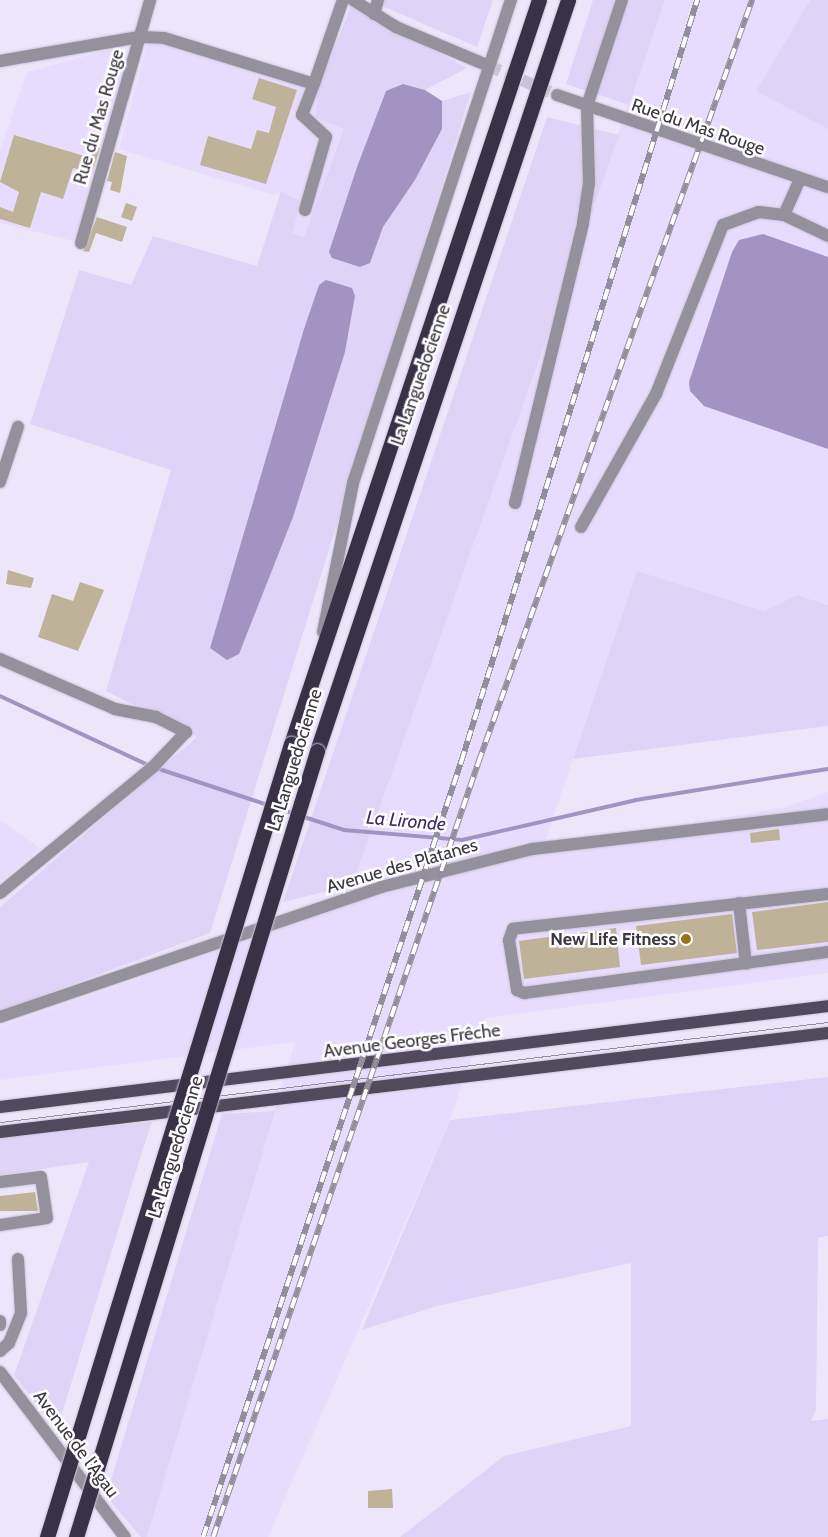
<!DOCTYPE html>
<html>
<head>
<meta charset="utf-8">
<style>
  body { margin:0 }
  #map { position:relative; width:828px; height:1537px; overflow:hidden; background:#ede6fb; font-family:Cabin,sans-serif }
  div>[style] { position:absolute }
  .built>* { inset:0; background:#e8dcfe }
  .green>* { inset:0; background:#e0d3f8 }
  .water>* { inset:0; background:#a393c2 }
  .stream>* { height:4px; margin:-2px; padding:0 2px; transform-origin:2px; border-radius:2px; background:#a393c2 }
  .building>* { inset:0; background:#beb299 }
  .minor-tunnel>* { height:12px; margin-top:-6px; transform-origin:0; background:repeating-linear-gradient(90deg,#c9c3d6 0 12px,transparent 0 18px) }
  .roads { filter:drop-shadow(0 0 1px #c9c3d6) drop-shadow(0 0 1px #c9c3d6) }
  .minor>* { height:12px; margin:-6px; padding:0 6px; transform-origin:6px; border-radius:6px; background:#95919c }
  .major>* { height:12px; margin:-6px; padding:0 6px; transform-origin:6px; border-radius:6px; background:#504a5c }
  .highway>* { height:15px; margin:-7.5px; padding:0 7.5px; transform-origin:7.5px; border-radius:7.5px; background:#393146 }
  .tram>* { height:1px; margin:-0.5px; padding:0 0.5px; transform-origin:0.5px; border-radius:0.5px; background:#938e9d }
  .rail>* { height:5.5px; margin-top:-2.75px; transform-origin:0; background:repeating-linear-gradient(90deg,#fff 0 11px,#938e9d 0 22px); box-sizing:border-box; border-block:1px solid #938e9d }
  .bridges { filter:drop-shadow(0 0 1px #c9c3d6) drop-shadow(0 0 1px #c9c3d6) }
  .highway-bridge>* { height:15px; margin:-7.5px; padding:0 7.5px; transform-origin:7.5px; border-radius:7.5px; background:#393146 }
  .dots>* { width:14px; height:14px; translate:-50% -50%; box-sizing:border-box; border:2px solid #fff; border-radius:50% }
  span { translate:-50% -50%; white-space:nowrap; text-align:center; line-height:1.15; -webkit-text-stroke:5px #fff; paint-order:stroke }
  .street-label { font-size:18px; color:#3a3741 }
  .poi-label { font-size:18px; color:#3a3741; font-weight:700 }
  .right { translate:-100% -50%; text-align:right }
  .water-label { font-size:19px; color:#422a64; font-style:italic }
</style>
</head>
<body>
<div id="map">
  <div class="built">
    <i style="clip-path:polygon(665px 0,810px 0,756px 91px,828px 129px,828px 605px,797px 595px,764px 611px,637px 571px,542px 850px,785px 807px,828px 792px,828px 973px,485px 1018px,450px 1120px,268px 1537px,147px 1537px,295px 1042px,0 1080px,0 1027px,344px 907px)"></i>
    <i style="clip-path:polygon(165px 42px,318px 90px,344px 129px,304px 237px,292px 233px,282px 192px,274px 195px,119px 149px,147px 45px)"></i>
    <i style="clip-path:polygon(115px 48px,130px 62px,82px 243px,0 223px,0 151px,27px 72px)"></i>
    <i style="clip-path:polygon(0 820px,40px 848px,0 882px)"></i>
  </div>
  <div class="green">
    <i style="clip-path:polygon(384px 0,493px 0,477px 47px,382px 6px)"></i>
    <i style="clip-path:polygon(593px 0,665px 0,629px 105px,566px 84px)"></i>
    <i style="clip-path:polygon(810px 0,828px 0,828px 129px,756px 91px)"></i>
    <i style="clip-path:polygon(evenodd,351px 6px,467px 68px,425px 90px,403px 84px,370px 263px,383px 227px,415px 180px,442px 129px,442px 101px,471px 92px,210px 933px,0 1011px,0 907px,197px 737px,106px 691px,171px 470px,30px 424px,79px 270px,131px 285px,153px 236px,257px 266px,281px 191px,301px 202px,292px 233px,304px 237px,344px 129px,316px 118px,318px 90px,351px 6px,319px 285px,355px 296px,345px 352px,210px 648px,319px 285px)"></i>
    <i style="clip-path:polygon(547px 117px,619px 135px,352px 885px,283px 902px)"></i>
    <i style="clip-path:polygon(637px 571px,764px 611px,797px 595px,828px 605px,828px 726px,573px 759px)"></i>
    <i style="clip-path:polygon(828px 1077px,828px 1236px,818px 1238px,816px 1409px,811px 1421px,828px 1419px,828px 1537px,400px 1537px,504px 1456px,631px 1426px,631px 1263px,437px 1306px,362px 1330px,450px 1120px)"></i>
    <i style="clip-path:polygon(275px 1111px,147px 1537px,141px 1537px,106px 1496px,222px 1114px)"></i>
    <i style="clip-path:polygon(152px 1122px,141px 1155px,57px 1430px,14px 1375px,89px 1162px,0 1175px,0 1138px)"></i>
  </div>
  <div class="water">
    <i style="clip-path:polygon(403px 84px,425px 90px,442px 101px,442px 129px,415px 180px,383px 227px,370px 263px,360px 267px,332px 258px,329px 252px,357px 167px,386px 91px)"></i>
    <i style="clip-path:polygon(763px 234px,828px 257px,828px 449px,704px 406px,690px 391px,689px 382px,732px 252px,739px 240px)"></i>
    <i style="clip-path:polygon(326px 280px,352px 288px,355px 296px,345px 352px,293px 517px,239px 654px,227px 660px,210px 648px,304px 329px,319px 285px)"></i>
  </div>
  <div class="stream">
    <i style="left:0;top:696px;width:166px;rotate:25deg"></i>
    <i style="left:156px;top:768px;width:118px;rotate:18.3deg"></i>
    <i style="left:275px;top:807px;width:20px;rotate:20deg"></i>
    <i style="left:301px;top:816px;width:45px;rotate:18deg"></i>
    <i style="left:344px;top:830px;width:118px;rotate:4.8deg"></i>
    <i style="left:462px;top:840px;width:179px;rotate:-12.9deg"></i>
    <i style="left:636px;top:800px;width:194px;rotate:-9.2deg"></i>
  </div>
  <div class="building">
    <i style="clip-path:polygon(259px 78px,297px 90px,266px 184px,200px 165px,208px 136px,251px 149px,257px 130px,269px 133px,276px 107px,252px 99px)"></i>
    <i style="clip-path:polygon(14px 135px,91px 158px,94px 146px,100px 148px,92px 173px,73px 168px,63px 199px,41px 192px,30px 228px,0 219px,0 207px,13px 212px,19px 192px,0 182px)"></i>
    <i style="clip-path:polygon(115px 152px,127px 156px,120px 193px,110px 190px,112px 182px,107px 181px)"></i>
    <i style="clip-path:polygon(126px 203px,137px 207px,132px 221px,121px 217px)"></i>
    <i style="clip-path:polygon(97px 217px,127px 227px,122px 242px,96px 233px,89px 252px,83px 251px)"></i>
    <i style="clip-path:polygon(8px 570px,34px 578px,31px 588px,6px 584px)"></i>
    <i style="clip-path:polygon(80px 582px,104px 590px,78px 651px,38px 637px,52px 594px,73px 601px)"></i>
    <i style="clip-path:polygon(779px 829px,780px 840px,751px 843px,750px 833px)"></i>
    <i style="clip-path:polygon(828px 902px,828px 942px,757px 950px,752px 912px)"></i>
    <i style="clip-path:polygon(732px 914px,737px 953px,641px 965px,636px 926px)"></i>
    <i style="clip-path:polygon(616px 928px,620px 967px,524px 979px,519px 941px)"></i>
    <i style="clip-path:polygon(35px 1192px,38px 1211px,0 1211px,0 1196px)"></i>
    <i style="clip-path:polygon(392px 1489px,393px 1508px,368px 1508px,368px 1491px)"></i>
  </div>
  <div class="minor-tunnel">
    <i style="left:489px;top:66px;width:74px;rotate:23.1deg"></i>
  </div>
  <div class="roads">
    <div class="minor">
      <i style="left:353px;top:0;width:51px;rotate:32.1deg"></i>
      <i style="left:396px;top:27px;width:101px;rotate:22.8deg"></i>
      <i style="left:374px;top:14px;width:15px;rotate:-74deg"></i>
      <i style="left:0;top:61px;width:141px;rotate:-9.8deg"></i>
      <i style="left:139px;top:37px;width:25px;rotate:2deg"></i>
      <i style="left:164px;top:38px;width:157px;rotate:17deg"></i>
      <i style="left:314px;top:84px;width:89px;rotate:-71deg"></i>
      <i style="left:557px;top:95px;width:286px;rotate:18.8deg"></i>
      <i style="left:305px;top:210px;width:76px;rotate:-74deg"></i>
      <i style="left:326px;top:137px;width:33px;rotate:-137deg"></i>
      <i style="left:302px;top:115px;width:33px;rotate:-69deg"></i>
      <i style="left:784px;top:215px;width:49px;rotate:25.5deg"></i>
      <i style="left:81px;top:243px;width:253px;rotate:-74.1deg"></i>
      <i style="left:0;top:482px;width:58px;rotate:-71.9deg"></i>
      <i style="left:515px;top:503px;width:288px;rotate:-76.3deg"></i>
      <i style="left:583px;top:223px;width:40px;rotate:-81.5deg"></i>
      <i style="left:589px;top:183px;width:77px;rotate:-91.5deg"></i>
      <i style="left:587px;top:106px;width:112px;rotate:-71.7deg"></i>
      <i style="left:581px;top:527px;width:153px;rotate:-60.6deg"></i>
      <i style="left:656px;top:394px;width:182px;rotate:-68.4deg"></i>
      <i style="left:723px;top:225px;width:38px;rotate:-20deg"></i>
      <i style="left:759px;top:212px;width:25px;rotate:7deg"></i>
      <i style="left:784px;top:215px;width:39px;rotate:-66deg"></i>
      <i style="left:323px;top:632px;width:152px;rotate:-78.6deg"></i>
      <i style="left:353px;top:483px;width:508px;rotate:-71.89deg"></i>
      <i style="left:0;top:659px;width:125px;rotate:23.5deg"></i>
      <i style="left:115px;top:709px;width:42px;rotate:11deg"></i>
      <i style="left:156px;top:717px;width:34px;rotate:27deg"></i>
      <i style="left:186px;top:732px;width:48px;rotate:133.3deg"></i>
      <i style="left:153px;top:767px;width:198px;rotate:140.5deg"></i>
      <i style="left:828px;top:894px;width:317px;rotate:173.7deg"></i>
      <i style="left:513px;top:929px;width:12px;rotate:110deg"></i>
      <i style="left:509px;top:940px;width:51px;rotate:80.9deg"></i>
      <i style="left:517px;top:990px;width:8px;rotate:23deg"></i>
      <i style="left:524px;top:993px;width:307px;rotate:-7.7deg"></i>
      <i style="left:739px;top:903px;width:61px;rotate:83.5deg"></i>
      <i style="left:0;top:1017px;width:403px;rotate:-18.8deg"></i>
      <i style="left:381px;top:887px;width:156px;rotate:-14.1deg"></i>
      <i style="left:532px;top:849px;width:298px;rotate:-6.7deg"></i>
      <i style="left:0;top:1182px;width:41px;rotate:-7deg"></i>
      <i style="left:41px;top:1177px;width:41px;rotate:81.7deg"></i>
      <i style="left:47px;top:1218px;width:48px;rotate:171.5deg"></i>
      <i style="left:0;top:1321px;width:4px;rotate:90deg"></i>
      <i style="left:0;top:1351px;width:12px;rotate:-42deg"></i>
      <i style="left:9px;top:1343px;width:32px;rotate:-68deg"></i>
      <i style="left:21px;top:1313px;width:54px;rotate:-93.2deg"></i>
      <i style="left:0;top:1372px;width:207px;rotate:52.9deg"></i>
    </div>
    <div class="major">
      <i style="left:0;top:1107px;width:834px;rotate:-6.95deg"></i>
      <i style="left:0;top:1132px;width:834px;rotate:-6.82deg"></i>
    </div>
    <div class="highway">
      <i style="left:291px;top:744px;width:784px;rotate:-71.57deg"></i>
      <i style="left:317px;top:751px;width:792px;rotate:-71.52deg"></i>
    </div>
  </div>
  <div class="tram">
    <i style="left:0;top:1122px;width:834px;rotate:-6.89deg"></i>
  </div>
  <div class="rail">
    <i style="left:203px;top:1537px;width:817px;rotate:-71.59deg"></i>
    <i style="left:461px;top:762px;width:798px;rotate:-72.79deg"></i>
    <i style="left:213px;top:1537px;width:818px;rotate:-71.1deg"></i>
    <i style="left:478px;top:763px;width:811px;rotate:-70.25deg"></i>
  </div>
  <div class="bridges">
    <div class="highway-bridge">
      <i style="left:47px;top:1537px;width:830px;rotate:-72.9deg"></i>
      <i style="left:76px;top:1537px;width:822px;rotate:-72.95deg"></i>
    </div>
  </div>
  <div class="dots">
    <i style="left:686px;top:939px;background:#97731d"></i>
  </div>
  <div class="street-label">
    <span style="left:99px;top:117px;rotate:-74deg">Rue du Mas Rouge</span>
    <span style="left:698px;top:127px;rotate:19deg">Rue du Mas Rouge</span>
    <span style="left:421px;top:375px;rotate:-71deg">La Languedocienne</span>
    <span style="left:295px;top:760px;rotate:-73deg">La Languedocienne</span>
    <span style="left:402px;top:866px;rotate:-16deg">Avenue des Platanes</span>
    <span style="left:412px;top:1041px;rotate:-7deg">Avenue Georges Frêche</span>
    <span style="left:176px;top:1147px;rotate:-73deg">La Languedocienne</span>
    <span style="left:76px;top:1444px;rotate:53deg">Avenue de l'Agau</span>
  </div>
  <div class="poi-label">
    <span class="right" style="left:676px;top:939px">New Life Fitness</span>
  </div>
  <div class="water-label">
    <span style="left:406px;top:821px;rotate:5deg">La Lironde</span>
  </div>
</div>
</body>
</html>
